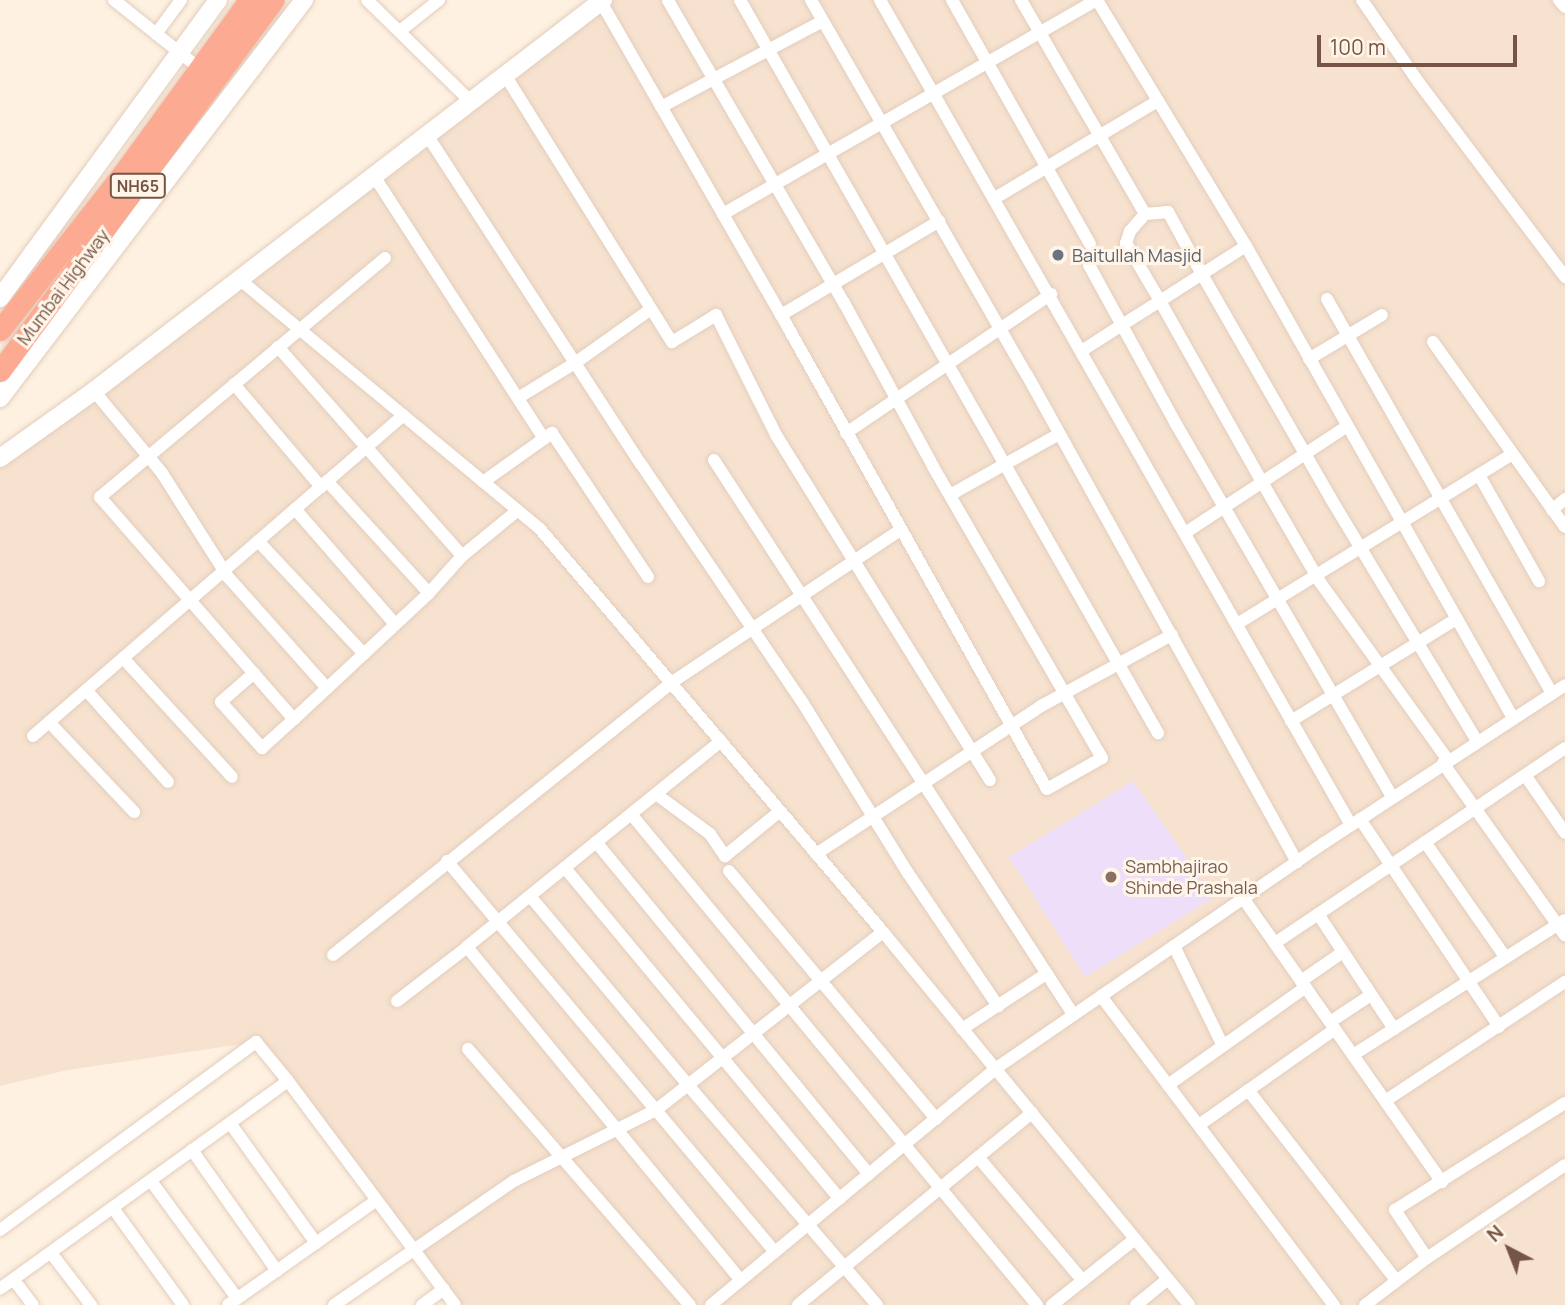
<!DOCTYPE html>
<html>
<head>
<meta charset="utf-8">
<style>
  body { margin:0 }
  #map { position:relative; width:1565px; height:1305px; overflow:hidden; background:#fef1e1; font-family:Manrope,sans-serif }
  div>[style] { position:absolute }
  .residential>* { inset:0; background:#f6e2cf }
  .education>* { inset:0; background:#eedefa }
  .roads { filter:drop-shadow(0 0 2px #e3cdbc) drop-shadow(0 0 2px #e3cdbc) }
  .street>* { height:12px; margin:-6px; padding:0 6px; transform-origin:6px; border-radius:6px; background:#fff }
  .secondary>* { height:18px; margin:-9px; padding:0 9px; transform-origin:9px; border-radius:9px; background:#fff }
  .highway>* { height:21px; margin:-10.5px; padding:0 10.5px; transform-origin:10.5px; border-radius:10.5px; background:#fdaa93 }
  .dots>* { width:19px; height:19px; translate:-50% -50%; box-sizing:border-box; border:4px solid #fff5e9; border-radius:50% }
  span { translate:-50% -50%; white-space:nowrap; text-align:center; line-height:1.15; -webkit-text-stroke:6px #fff5e9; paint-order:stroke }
  .shield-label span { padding:2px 5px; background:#fff5e9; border:2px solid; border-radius:5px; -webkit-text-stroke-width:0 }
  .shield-label { font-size:16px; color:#775546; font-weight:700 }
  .worship-label { font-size:18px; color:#5b616d }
  .left { translate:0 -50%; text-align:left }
  .street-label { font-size:18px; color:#775546 }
  .education-label { font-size:18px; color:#785e54 }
  .north { position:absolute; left:1474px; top:1214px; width:70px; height:70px; -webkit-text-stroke:5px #fff5e9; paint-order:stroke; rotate:318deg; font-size:19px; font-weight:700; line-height:28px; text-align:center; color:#775546 }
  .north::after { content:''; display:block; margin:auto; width:24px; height:32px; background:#775546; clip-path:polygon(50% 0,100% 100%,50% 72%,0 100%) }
  .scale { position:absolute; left:1317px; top:35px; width:200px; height:32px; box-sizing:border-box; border:4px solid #775546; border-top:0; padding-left:9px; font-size:21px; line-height:24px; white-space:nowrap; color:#775546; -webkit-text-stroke:5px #fff5e9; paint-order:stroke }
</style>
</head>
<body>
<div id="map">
  <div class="residential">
    <i style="clip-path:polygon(603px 0,1565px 0,1565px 1305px,455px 1305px,256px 1042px,68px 1070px,0 1086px,0 463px)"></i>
  </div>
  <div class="education">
    <i style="clip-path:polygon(1133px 781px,1214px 897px,1085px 977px,1009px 857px)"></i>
  </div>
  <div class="roads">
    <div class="street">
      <i style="left:114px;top:0;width:109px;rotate:38.7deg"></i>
      <i style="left:367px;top:0;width:146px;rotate:44.4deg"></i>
      <i style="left:740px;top:0;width:844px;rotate:60.31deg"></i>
      <i style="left:811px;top:0;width:433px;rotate:60.1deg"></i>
      <i style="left:1027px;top:375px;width:557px;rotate:61deg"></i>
      <i style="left:880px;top:0;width:950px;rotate:60.28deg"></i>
      <i style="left:952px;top:0;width:280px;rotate:60.5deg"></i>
      <i style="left:1021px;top:0;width:247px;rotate:59.9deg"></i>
      <i style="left:1097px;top:0;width:288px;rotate:58.8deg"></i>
      <i style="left:1362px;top:0;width:101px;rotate:55.5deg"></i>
      <i style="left:1419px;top:83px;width:243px;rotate:53deg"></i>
      <i style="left:1559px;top:0;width:9px;rotate:49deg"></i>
      <i style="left:601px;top:2px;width:369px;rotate:60.1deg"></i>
      <i style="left:785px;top:322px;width:535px;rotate:60.71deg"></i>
      <i style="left:1047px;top:789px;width:63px;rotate:-29.4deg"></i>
      <i style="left:1102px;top:758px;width:337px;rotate:-120.1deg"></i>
      <i style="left:933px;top:466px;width:186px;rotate:-118.6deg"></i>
      <i style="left:844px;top:303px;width:350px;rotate:-120.2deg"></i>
      <i style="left:400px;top:31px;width:50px;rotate:-38.5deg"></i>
      <i style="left:156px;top:34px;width:42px;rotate:-53.7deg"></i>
      <i style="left:505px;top:75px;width:315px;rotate:58deg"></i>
      <i style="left:672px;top:342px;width:52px;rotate:-31.5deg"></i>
      <i style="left:716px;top:315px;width:134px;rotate:63.4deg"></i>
      <i style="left:776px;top:435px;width:406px;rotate:58.2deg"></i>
      <i style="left:661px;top:107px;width:183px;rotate:-28deg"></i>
      <i style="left:427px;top:135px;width:392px;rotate:57deg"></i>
      <i style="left:641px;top:464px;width:285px;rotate:55.9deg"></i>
      <i style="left:801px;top:700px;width:203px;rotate:58.3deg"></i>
      <i style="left:908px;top:873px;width:161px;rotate:55.9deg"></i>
      <i style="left:374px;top:176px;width:313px;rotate:57.1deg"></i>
      <i style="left:995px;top:198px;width:190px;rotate:-30.8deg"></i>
      <i style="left:723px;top:214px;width:431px;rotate:-29.8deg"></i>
      <i style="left:385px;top:258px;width:372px;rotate:140deg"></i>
      <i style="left:100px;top:497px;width:295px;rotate:48.9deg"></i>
      <i style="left:294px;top:719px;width:185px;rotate:-43deg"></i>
      <i style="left:429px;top:593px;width:50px;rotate:-48.3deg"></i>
      <i style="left:462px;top:556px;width:72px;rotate:-39.4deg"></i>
      <i style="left:1089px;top:265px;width:181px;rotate:61.3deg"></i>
      <i style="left:1176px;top:424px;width:431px;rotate:59.9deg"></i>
      <i style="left:239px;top:279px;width:391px;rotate:39.7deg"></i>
      <i style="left:540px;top:529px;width:529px;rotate:49.6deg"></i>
      <i style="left:883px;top:932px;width:482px;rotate:50.6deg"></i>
      <i style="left:1327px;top:299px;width:454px;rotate:60.3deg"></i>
      <i style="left:781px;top:315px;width:184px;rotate:-30.7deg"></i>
      <i style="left:1433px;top:342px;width:227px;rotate:54.5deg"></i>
      <i style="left:278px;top:347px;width:278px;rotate:48.6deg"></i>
      <i style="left:1083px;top:350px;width:46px;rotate:-32.7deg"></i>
      <i style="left:1122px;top:325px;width:45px;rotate:-32.3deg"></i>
      <i style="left:1160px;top:301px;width:50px;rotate:-32.7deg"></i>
      <i style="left:1202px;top:274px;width:71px;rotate:-118.7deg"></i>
      <i style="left:1168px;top:212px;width:23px;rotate:175deg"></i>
      <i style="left:1145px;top:214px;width:23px;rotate:131deg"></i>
      <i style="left:1130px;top:231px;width:13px;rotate:108deg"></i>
      <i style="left:1126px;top:243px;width:67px;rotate:59.6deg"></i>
      <i style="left:1160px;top:301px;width:208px;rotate:60.6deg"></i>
      <i style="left:1262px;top:482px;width:108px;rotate:59.9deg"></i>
      <i style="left:1316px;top:575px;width:8px;rotate:60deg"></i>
      <i style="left:1320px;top:582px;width:219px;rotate:54.3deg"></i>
      <i style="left:1309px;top:359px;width:85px;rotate:-31.1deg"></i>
      <i style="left:234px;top:384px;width:135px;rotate:49.8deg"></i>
      <i style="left:94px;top:391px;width:107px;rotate:50.3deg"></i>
      <i style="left:162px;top:473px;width:123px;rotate:57.6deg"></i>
      <i style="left:228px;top:577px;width:149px;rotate:48.3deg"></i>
      <i style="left:518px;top:398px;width:67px;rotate:-31.6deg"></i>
      <i style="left:575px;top:363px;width:93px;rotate:-35.4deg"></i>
      <i style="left:846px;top:433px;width:248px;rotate:-34.1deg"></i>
      <i style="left:714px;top:460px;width:660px;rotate:57.06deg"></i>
      <i style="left:1479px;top:475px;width:122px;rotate:60.5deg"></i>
      <i style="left:327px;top:481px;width:151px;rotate:47.7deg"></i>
      <i style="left:483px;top:482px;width:85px;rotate:-35.4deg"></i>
      <i style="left:552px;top:433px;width:173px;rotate:56.3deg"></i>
      <i style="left:950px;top:495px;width:125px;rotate:-29.2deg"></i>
      <i style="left:295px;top:509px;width:152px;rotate:49deg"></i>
      <i style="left:1552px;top:510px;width:17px;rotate:-40deg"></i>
      <i style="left:1185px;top:533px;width:194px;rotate:-33.4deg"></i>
      <i style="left:258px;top:541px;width:155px;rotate:46.8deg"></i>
      <i style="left:1237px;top:624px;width:322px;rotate:-31.7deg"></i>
      <i style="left:123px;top:658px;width:161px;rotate:47.5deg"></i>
      <i style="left:254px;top:673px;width:44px;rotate:138.7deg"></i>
      <i style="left:221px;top:702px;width:62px;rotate:48.3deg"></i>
      <i style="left:262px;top:748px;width:43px;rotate:-42.2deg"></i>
      <i style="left:86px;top:690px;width:123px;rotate:48.3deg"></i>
      <i style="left:1291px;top:721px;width:194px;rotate:-31.7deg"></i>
      <i style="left:49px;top:722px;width:124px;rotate:46.6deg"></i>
      <i style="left:33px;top:736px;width:490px;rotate:-40.9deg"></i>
      <i style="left:721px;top:741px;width:327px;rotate:141deg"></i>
      <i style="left:467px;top:947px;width:431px;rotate:50.6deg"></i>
      <i style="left:1477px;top:741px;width:285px;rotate:-121.1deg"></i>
      <i style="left:1330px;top:497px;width:257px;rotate:-119.9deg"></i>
      <i style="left:1202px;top:274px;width:52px;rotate:-32.5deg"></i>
      <i style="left:1246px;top:246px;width:542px;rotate:60.5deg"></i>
      <i style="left:1443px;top:763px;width:211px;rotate:54.7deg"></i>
      <i style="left:1525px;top:775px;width:70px;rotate:55.4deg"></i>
      <i style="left:656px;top:794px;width:67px;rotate:36.5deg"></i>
      <i style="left:710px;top:834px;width:27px;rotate:56deg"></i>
      <i style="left:725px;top:856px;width:71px;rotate:-39.3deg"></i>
      <i style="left:631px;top:814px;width:637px;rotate:50.41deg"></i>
      <i style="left:1360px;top:819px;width:250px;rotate:56.2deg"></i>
      <i style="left:596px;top:842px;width:430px;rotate:50.6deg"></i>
      <i style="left:1425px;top:842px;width:141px;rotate:55.1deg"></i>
      <i style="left:816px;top:854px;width:269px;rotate:-33.3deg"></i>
      <i style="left:1041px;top:706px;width:149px;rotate:-28.5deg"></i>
      <i style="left:447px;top:861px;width:510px;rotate:50.01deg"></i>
      <i style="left:565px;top:868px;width:430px;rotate:50.3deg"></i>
      <i style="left:729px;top:871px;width:323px;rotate:50.1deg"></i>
      <i style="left:530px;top:896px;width:245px;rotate:50.1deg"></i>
      <i style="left:687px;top:1084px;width:291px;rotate:49.3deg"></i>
      <i style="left:1243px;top:898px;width:347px;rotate:55deg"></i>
      <i style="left:1318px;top:914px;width:138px;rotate:56.5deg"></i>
      <i style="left:1275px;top:943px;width:349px;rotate:-33.9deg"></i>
      <i style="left:1174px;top:946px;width:111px;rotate:63.9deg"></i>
      <i style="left:333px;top:955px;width:434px;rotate:-38.8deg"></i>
      <i style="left:671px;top:683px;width:275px;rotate:-33.7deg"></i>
      <i style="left:1301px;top:981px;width:51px;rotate:-34.6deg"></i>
      <i style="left:1101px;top:996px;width:387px;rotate:53deg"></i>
      <i style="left:397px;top:1001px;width:88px;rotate:-37.6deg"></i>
      <i style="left:1330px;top:1022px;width:49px;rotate:-33.4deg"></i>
      <i style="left:962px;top:1029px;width:100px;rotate:-33.2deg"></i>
      <i style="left:468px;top:1049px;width:339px;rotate:49.1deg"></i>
      <i style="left:1353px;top:1055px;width:251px;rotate:-32.5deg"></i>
      <i style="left:288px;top:1081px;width:279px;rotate:53.3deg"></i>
      <i style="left:1168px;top:1085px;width:169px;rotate:-35.4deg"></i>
      <i style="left:1248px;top:1090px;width:241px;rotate:52.1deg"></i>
      <i style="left:1385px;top:1101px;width:216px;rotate:-33.5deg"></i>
      <i style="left:230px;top:1123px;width:148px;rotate:54.4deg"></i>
      <i style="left:1199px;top:1125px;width:166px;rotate:-35.2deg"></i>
      <i style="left:192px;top:1150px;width:148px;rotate:54.9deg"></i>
      <i style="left:978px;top:1157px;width:162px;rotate:49.7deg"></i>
      <i style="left:151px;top:1181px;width:145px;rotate:53.7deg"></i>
      <i style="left:113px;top:1208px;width:120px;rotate:54.2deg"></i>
      <i style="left:0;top:1230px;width:318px;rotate:-36.3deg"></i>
      <i style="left:256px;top:1042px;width:50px;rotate:50.6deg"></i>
      <i style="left:288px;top:1081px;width:355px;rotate:144.2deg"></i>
      <i style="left:51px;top:1253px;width:66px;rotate:52.4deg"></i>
      <i style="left:1427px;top:1258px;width:58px;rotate:-123.7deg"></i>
      <i style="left:1395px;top:1210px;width:201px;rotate:-32.2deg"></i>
      <i style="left:14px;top:1280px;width:31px;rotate:53deg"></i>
      <i style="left:228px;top:1305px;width:182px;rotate:-35.2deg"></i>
      <i style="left:334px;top:1305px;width:219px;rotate:-34.6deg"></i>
      <i style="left:514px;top:1181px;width:159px;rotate:-26.6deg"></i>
      <i style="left:656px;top:1110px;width:288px;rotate:-38.1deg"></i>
      <i style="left:422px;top:1305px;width:27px;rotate:-36deg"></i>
      <i style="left:711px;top:1305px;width:369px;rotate:-39.7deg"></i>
      <i style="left:995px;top:1069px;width:399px;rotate:-34.5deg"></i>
      <i style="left:1324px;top:843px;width:288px;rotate:-33.2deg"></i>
      <i style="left:798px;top:1305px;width:303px;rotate:-39.4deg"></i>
      <i style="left:1052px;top:1305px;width:106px;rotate:-38.5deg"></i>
      <i style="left:1136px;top:1305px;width:41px;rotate:-39.1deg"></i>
      <i style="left:1365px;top:1305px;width:78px;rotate:-37.2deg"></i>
      <i style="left:1427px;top:1258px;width:166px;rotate:-34deg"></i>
    </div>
    <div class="secondary">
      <i style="left:0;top:298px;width:369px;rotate:-53.8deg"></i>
      <i style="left:0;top:398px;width:501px;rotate:-52.63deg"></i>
      <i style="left:0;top:458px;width:115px;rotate:-35.5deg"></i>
      <i style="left:94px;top:391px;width:642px;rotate:-37.53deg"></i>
    </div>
    <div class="highway">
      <i style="left:0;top:330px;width:206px;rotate:-51.9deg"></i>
      <i style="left:127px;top:168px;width:208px;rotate:-54deg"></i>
      <i style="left:0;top:371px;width:461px;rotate:-53.6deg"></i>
    </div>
  </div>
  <div class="dots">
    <i style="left:1058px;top:255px;background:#6b7280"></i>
    <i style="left:1111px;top:877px;background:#8d6e63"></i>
  </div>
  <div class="shield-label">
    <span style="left:138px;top:186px">NH65</span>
  </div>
  <div class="worship-label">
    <span class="left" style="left:1072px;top:255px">Baitullah Masjid</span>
  </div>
  <div class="street-label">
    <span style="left:63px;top:287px;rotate:-53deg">Mumbai Highway</span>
  </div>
  <div class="education-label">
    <span class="left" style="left:1125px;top:877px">Sambhajirao<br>Shinde Prashala</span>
  </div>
  <div class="north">N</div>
  <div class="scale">100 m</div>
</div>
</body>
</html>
